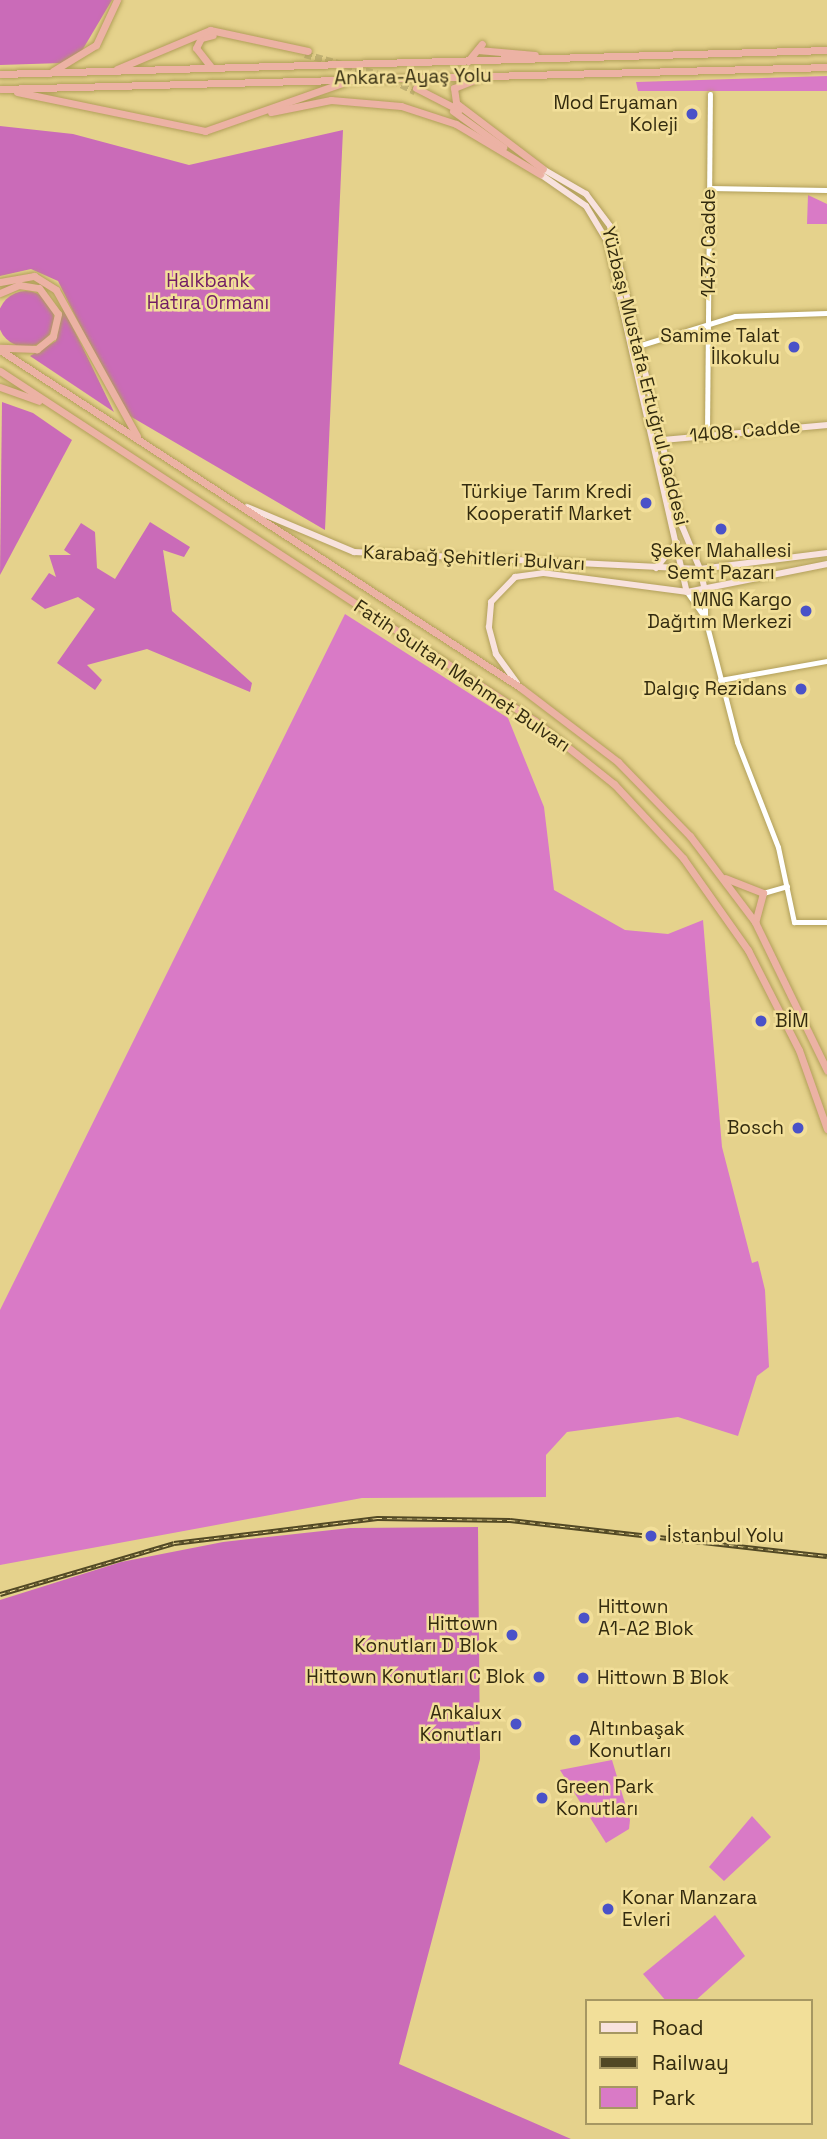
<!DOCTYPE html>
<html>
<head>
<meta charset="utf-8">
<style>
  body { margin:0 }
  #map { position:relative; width:827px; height:2139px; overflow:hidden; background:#e5d28c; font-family:"Space Grotesk",sans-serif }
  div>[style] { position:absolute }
  .green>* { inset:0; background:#d97ac6 }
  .forest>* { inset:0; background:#ca6bb8 }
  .round { border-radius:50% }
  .trunk-tunnel>* { height:7px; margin-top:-3.5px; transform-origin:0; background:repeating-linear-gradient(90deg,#c1b173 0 7px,transparent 0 10.5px) }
  .roads { filter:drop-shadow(0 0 2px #b19f5a) drop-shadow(0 0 2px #b19f5a) }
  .tertiary>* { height:5px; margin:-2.5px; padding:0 2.5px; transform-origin:2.5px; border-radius:2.5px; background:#fff }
  .secondary>* { height:6px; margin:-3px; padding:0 3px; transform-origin:3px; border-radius:3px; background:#f8e2dd }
  .trunk>* { height:7px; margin:-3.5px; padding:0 3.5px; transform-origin:3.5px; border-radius:3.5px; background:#ecb2a4 }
  .rail>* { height:4.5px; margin-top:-2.25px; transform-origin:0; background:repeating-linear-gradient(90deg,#f2df99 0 5px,#514824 0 10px); box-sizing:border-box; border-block:2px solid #514824 }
  .dots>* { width:19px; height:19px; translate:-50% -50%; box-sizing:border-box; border:4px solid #f2df99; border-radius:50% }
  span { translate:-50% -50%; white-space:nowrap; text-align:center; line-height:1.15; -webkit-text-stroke:5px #f2df99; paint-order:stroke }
  .street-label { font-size:19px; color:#332b0f }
  .poi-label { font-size:19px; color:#332b0f }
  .right { translate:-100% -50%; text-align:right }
  .left { translate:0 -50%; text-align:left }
  .park-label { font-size:19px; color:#721c65 }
  .legend { position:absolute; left:585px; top:1999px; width:228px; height:126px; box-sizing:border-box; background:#f2df99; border:2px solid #a69762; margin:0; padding:9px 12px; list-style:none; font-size:21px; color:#332b0f }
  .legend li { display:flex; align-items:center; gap:14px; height:35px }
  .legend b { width:35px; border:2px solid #a69762 }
</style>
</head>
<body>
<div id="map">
  <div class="green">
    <i style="clip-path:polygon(827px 76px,827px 91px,638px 91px,636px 82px)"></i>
    <i style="clip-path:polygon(808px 195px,827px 204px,827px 224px,807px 224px)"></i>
    <i style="clip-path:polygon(345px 614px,508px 718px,544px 807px,554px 890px,625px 930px,668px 934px,703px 920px,722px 1147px,752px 1263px,758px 1261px,765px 1290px,769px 1367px,757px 1376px,738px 1436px,678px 1417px,567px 1432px,546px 1455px,546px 1497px,362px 1498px,0 1565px,0 1310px)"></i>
    <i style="clip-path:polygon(612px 1760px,630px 1820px,629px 1829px,606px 1843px,560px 1770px)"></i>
    <i style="clip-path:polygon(752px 1816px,771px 1837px,724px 1881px,709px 1867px)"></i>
    <i style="clip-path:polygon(715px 1915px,745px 1956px,695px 2001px,666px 2001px,643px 1974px)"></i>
  </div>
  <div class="forest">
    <i style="clip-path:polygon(0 0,112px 0,80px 54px,62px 63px,0 65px)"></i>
    <i style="clip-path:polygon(0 126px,73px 134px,189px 165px,343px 130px,325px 530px,123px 412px,58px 281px,31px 269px,0 276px)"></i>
    <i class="round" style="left:-2px;top:291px;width:56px;height:56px"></i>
    <i style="clip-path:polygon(63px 308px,80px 342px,114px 412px,30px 356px,56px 341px)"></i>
    <i style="clip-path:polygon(2px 402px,33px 413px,72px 440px,0 575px)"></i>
    <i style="clip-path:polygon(150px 522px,190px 547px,184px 557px,163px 550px,172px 611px,252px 683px,250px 692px,147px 649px,87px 665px,102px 680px,95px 690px,57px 663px,95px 609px,78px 597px,45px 609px,31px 599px,49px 573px,56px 577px,49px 555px,71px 555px,64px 550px,81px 523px,95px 532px,97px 568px,115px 579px)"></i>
    <i style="clip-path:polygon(478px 1527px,480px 1759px,399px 2064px,571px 2139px,0 2139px,0 1600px,121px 1562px,223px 1542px,350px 1528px)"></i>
  </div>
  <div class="trunk-tunnel">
    <i style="left:305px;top:54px;width:81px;rotate:15.1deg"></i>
    <i style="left:383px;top:75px;width:36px;rotate:27deg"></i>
  </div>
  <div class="roads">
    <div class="tertiary">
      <i style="left:709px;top:188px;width:118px;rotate:1deg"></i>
      <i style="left:641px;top:345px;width:98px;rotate:-17.1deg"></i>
      <i style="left:735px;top:316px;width:92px;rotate:-1.9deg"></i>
      <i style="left:707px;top:433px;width:339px;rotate:-89.5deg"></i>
      <i style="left:687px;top:592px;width:32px;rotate:55deg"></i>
      <i style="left:705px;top:618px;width:28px;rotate:-90deg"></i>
      <i style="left:705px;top:618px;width:128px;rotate:75.5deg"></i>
      <i style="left:737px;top:742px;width:113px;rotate:68.7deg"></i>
      <i style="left:778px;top:847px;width:77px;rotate:78deg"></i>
      <i style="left:794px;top:922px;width:33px"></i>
      <i style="left:720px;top:680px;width:109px;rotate:-10.1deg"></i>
      <i style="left:763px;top:893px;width:25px;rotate:-16deg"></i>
    </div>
    <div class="secondary">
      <i style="left:543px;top:169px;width:50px;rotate:30.2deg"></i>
      <i style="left:586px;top:194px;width:40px;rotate:53deg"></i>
      <i style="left:610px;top:226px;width:309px;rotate:76.5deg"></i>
      <i style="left:682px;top:526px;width:47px;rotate:67.3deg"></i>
      <i style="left:700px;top:569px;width:128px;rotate:-7.2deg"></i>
      <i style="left:540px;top:174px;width:56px;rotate:34.8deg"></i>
      <i style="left:586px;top:206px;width:41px;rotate:59deg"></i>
      <i style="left:607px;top:241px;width:360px;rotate:77.2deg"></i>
      <i style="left:687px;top:592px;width:143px;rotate:-11.3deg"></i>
      <i style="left:663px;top:440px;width:165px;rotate:-5.2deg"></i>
      <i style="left:247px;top:507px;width:116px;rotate:22.8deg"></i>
      <i style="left:354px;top:552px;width:346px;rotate:2.8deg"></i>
      <i style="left:700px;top:569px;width:22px;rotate:77deg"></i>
      <i style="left:656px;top:568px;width:33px;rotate:-51deg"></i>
      <i style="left:517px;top:683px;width:36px;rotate:-126deg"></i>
      <i style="left:496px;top:654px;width:28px;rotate:-105deg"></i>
      <i style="left:489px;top:627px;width:25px;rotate:-85deg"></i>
      <i style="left:491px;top:602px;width:35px;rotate:-46deg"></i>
      <i style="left:515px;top:577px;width:28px;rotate:-8deg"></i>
      <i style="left:543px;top:573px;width:145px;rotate:7.5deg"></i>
    </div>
    <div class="trunk">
      <i style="left:478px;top:50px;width:57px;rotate:5deg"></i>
      <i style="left:468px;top:61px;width:22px;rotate:-51deg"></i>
      <i style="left:211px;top:67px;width:24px;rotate:-128deg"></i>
      <i style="left:196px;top:48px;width:11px;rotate:-63deg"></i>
      <i style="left:201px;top:38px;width:12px;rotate:-14deg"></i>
      <i style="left:117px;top:69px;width:101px;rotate:-22.8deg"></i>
      <i style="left:210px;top:30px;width:100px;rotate:12.1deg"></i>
      <i style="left:53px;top:71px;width:50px;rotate:-31.2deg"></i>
      <i style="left:96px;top:45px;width:50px;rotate:-65deg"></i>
      <i style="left:0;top:74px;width:827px;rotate:-1.66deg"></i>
      <i style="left:479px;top:78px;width:27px;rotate:158deg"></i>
      <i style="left:454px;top:88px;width:15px;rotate:82deg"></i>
      <i style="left:456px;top:103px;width:109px;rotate:37.2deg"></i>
      <i style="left:416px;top:88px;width:48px;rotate:27.1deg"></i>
      <i style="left:0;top:89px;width:827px;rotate:-1.52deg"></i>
      <i style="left:17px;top:92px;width:192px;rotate:11.7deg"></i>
      <i style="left:205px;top:131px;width:148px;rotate:-19.3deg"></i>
      <i style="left:453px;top:111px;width:62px;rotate:35.8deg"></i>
      <i style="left:271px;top:112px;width:61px;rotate:-11.3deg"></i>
      <i style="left:331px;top:100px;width:70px;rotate:4.9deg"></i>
      <i style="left:401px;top:106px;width:58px;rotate:18.1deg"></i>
      <i style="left:456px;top:124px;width:98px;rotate:30.8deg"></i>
      <i style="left:0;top:282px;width:35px;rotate:-10deg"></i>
      <i style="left:34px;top:276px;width:26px;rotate:32deg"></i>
      <i style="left:56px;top:290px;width:167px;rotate:61deg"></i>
      <i style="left:0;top:293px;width:21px;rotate:-23deg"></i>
      <i style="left:19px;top:285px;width:20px;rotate:9deg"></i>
      <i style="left:39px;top:288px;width:32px;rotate:54deg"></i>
      <i style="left:58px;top:314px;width:23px;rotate:103deg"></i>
      <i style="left:53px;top:336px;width:21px;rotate:141deg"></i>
      <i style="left:37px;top:349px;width:37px;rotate:-178deg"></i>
      <i style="left:0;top:350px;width:621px;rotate:32.97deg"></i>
      <i style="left:521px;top:688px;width:122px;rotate:37.3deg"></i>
      <i style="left:618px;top:762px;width:103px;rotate:45.8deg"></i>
      <i style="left:690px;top:836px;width:108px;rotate:52.9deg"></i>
      <i style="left:755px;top:922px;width:165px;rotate:64.1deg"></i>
      <i style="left:0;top:371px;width:639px;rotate:33.19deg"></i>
      <i style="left:535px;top:721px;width:101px;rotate:38.6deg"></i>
      <i style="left:614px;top:784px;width:101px;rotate:47deg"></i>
      <i style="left:683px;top:858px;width:113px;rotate:54.8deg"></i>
      <i style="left:748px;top:950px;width:112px;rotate:63deg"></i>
      <i style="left:799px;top:1050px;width:84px;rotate:70.5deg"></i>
      <i style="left:0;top:387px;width:41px;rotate:19.7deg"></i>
      <i style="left:725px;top:878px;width:41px;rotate:21.5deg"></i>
      <i style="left:763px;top:893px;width:30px;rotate:105deg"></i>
    </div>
  </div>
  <div class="rail">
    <i style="left:0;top:1594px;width:181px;rotate:-16.3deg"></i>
    <i style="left:174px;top:1543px;width:205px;rotate:-7deg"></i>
    <i style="left:377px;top:1518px;width:133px;rotate:0.9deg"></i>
    <i style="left:510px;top:1520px;width:319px;rotate:6.5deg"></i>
  </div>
  <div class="dots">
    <i style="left:692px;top:114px;background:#4a52c8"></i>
    <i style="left:794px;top:347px;background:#4a52c8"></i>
    <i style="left:646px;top:503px;background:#4a52c8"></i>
    <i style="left:721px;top:529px;background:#4a52c8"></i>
    <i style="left:806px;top:611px;background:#4a52c8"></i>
    <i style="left:801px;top:689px;background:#4a52c8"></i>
    <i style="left:761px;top:1021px;background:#4a52c8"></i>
    <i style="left:798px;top:1128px;background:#4a52c8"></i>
    <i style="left:651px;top:1536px;background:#4a52c8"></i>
    <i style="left:584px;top:1618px;background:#4a52c8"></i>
    <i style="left:512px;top:1635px;background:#4a52c8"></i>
    <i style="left:539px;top:1677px;background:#4a52c8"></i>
    <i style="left:583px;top:1678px;background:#4a52c8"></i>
    <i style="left:516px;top:1724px;background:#4a52c8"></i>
    <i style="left:575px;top:1740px;background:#4a52c8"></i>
    <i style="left:542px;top:1798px;background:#4a52c8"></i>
    <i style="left:608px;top:1909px;background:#4a52c8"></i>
  </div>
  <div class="street-label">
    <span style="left:413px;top:77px;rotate:-1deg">Ankara-Ayaş Yolu</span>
    <span style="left:709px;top:243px;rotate:-90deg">1437. Cadde</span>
    <span style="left:645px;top:376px;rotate:76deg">Yüzbaşı Mustafa Ertuğrul Caddesi</span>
    <span style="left:745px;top:431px;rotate:-5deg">1408. Cadde</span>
    <span style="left:474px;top:558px;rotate:3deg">Karabağ Şehitleri Bulvarı</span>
    <span style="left:462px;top:676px;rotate:34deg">Fatih Sultan Mehmet Bulvarı</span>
  </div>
  <div class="poi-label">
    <span class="right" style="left:678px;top:114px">Mod Eryaman<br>Koleji</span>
    <span class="right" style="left:780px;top:347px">Samime Talat<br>İlkokulu</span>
    <span class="right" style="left:632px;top:503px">Türkiye Tarım Kredi<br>Kooperatif Market</span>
    <span style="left:721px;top:562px">Şeker Mahallesi<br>Semt Pazarı</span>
    <span class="right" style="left:792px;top:611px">MNG Kargo<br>Dağıtım Merkezi</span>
    <span class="right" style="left:787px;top:689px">Dalgıç Rezidans</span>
    <span class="left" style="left:775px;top:1021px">BİM</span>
    <span class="right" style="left:784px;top:1128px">Bosch</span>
    <span class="left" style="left:667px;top:1536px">İstanbul Yolu</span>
    <span class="left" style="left:598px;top:1618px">Hittown<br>A1-A2 Blok</span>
    <span class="right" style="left:498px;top:1635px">Hittown<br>Konutları D Blok</span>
    <span class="right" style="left:525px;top:1677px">Hittown Konutları C Blok</span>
    <span class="left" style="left:597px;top:1678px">Hittown B Blok</span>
    <span class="right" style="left:502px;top:1724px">Ankalux<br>Konutları</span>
    <span class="left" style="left:589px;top:1740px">Altınbaşak<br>Konutları</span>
    <span class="left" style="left:556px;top:1798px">Green Park<br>Konutları</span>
    <span class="left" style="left:622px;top:1909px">Konar Manzara<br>Evleri</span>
  </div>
  <div class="park-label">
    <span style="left:208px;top:292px">Halkbank<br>Hatıra Ormanı</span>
  </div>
  <ul class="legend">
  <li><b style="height:9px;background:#f8e2dd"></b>Road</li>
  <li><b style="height:9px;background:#514824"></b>Railway</li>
  <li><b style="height:19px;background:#d97ac6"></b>Park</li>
  </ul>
</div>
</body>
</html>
